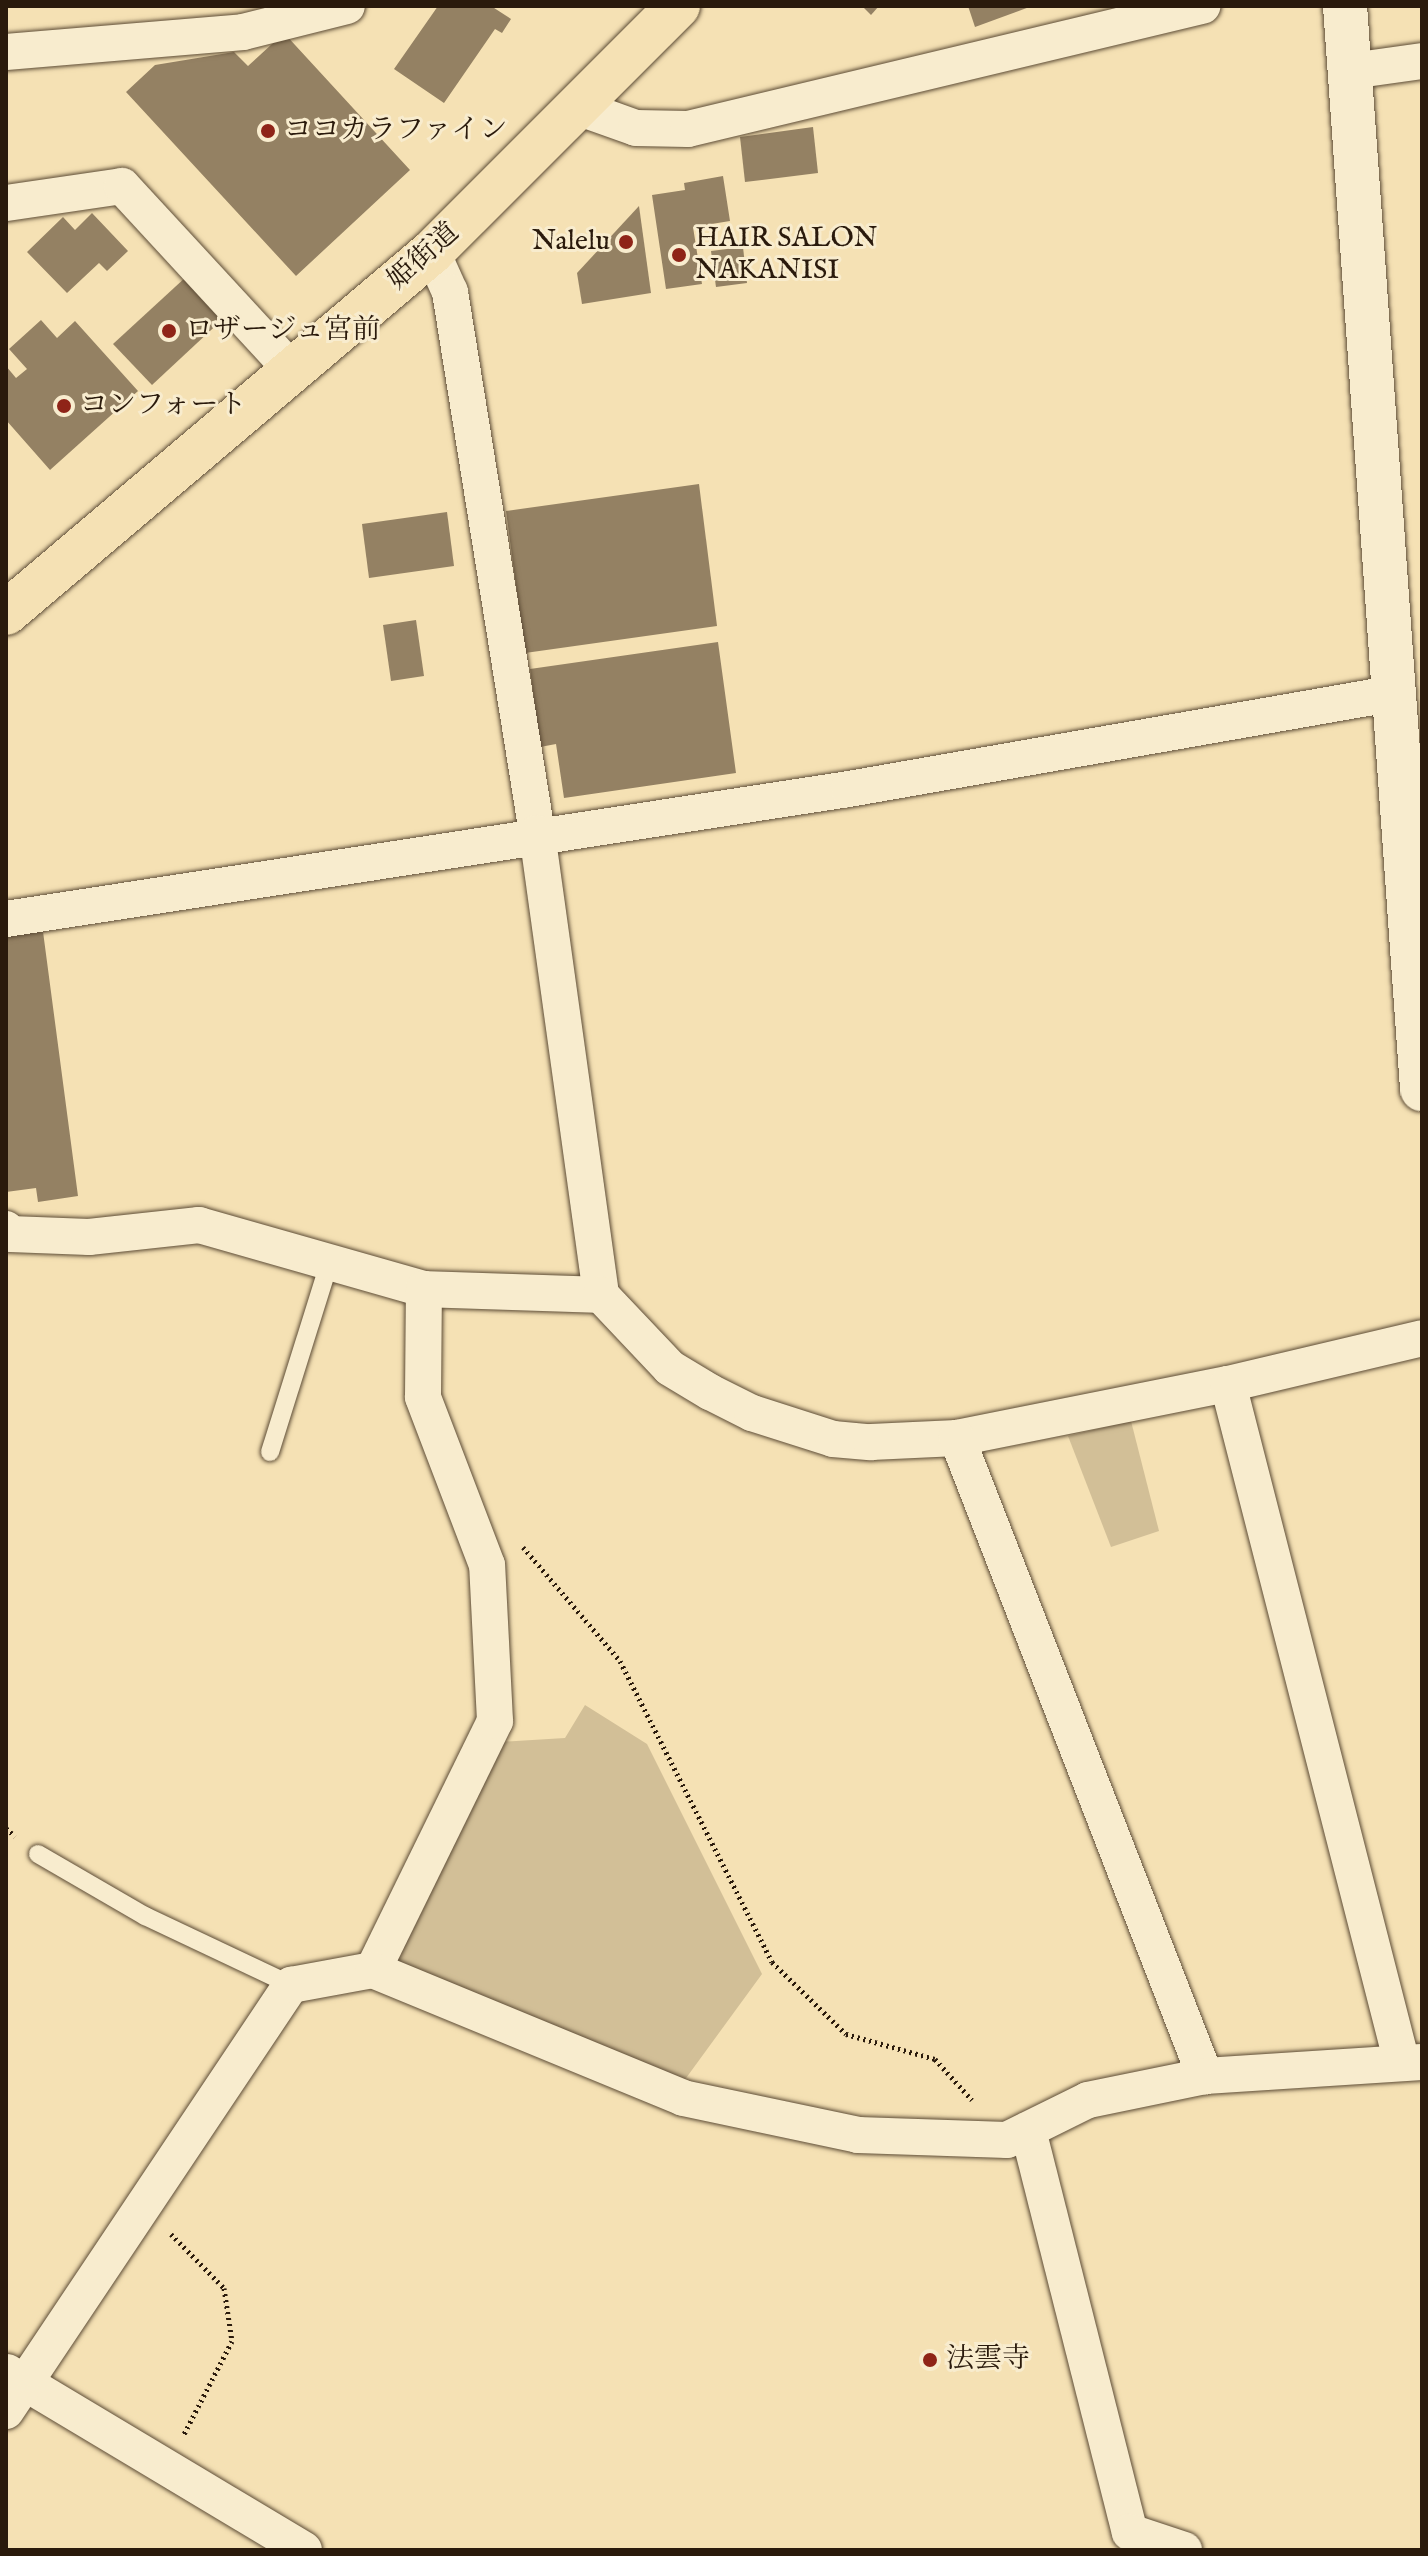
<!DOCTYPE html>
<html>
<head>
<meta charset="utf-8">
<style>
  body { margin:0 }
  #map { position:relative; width:1428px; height:2556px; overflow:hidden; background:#f5e1b4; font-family:"IM FELL English","Noto Serif JP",serif }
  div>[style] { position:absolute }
  .green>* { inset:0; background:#d2bf97 }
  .building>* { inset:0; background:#948163 }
  .path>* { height:5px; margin-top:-2.5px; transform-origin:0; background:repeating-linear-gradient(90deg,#2a1a0c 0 2px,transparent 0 6px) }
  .roads { filter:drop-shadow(0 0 2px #5d4c36) drop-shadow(0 0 2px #5d4c36) }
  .lane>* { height:18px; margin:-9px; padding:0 9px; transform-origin:9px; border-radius:9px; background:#f8ecce }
  .street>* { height:36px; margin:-18px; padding:0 18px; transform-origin:18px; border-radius:18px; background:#f8ecce }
  .secondary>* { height:44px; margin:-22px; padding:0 22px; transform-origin:22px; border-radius:22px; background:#f8ecce }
  .primary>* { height:44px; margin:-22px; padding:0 22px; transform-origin:22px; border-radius:22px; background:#f5e1b4 }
  .dots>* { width:22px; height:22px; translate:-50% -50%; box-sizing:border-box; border:4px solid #f8ecce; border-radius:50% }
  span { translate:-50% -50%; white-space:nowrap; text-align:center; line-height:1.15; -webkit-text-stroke:6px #f8ecce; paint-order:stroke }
  .poi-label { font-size:28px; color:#2a1a0c }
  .left { translate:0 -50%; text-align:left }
  .right { translate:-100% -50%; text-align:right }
  .street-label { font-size:28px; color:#2a1a0c }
  .frame { position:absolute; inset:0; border:8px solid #2a1a0c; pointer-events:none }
</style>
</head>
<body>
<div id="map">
  <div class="green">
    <i style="clip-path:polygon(1131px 1421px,1159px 1531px,1111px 1547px,1068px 1436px)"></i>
    <i style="clip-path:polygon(585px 1705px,647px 1744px,762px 1974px,681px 2085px,394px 1963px,498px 1742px,565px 1738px)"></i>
  </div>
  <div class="building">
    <i style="clip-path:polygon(438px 6px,491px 6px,511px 19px,502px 33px,495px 29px,444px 103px,394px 69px)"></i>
    <i style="clip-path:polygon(862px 6px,879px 6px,871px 15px)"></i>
    <i style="clip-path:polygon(968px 6px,1032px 6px,975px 27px)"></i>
    <i style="clip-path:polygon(284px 33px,410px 170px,296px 276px,126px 92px,155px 65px,234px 52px,248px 66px)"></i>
    <i style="clip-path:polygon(813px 127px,818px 173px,745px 182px,740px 137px)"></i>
    <i style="clip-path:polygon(723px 176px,730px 221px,693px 227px,702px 284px,666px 289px,652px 195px,685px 190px,684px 183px)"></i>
    <i style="clip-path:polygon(639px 206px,651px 293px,582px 304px,577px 273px)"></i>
    <i style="clip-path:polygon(92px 213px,128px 251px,107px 271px,99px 263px,67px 293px,27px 252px,63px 217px,75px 230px)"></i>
    <i style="clip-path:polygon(743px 247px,747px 283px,716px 287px,711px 251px)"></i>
    <i style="clip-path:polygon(187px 276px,225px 317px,152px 385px,113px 344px)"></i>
    <i style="clip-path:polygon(41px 320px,57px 338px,75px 321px,138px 391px,50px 470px,6px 420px,6px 366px,16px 378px,27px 369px,9px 349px)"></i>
    <i style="clip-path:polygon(699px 484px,717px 626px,525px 653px,506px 511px)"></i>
    <i style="clip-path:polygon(447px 512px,454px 566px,369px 578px,362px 524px)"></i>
    <i style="clip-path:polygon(416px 620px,424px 676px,391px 681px,383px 625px)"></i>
    <i style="clip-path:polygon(718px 642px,736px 773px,564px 798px,556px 744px,540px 747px,530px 669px)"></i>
    <i style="clip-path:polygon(42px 924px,78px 1196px,38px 1202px,36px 1188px,6px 1192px,6px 929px)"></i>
  </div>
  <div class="path">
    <i style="left:523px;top:1547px;width:150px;rotate:49.6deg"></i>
    <i style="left:620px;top:1661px;width:337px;rotate:63.2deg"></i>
    <i style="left:772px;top:1962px;width:103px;rotate:44.2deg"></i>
    <i style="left:846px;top:2034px;width:92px;rotate:15.7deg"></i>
    <i style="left:935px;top:2059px;width:55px;rotate:47.9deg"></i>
    <i style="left:6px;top:1828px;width:12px;rotate:42deg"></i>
    <i style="left:171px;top:2234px;width:76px;rotate:45.5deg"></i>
    <i style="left:224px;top:2288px;width:54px;rotate:81.4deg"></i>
    <i style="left:232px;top:2341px;width:105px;rotate:117.3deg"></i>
  </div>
  <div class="roads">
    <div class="lane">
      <i style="left:270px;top:1452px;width:200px;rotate:-72.6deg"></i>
      <i style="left:38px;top:1854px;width:124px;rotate:30.1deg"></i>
      <i style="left:145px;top:1916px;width:161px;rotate:25.3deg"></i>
    </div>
    <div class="street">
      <i style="left:6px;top:52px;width:238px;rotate:-4.8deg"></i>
      <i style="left:243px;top:32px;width:107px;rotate:-14deg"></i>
      <i style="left:1351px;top:71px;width:72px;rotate:-8deg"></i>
      <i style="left:580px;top:108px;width:59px;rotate:19.7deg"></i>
      <i style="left:636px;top:128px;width:52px;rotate:1.1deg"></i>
      <i style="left:688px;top:129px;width:529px;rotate:-13.46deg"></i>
      <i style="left:6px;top:203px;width:117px;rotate:-8.3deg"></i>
      <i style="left:122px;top:186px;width:251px;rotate:47.3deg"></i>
      <i style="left:432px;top:252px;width:44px;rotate:65.8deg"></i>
      <i style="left:450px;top:292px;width:548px;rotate:80.86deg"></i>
      <i style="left:537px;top:833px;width:466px;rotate:82.1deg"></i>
      <i style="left:6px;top:919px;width:853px;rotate:-8.77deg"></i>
      <i style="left:849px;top:789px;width:549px;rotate:-9.96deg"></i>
      <i style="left:6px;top:1229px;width:6px;rotate:51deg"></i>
      <i style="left:10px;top:1234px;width:79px;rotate:2.2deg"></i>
      <i style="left:89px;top:1237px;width:111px;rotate:-6.2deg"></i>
      <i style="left:199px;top:1225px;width:234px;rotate:15.9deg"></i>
      <i style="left:424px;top:1289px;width:177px;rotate:1.9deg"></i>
      <i style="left:601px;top:1295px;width:100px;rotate:46.6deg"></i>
      <i style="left:670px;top:1368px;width:47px;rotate:31deg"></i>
      <i style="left:710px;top:1392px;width:47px;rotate:26.6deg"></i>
      <i style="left:752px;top:1413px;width:85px;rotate:17.8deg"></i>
      <i style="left:833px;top:1439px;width:38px;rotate:5deg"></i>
      <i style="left:871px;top:1442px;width:86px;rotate:-2.7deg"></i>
      <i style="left:957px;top:1438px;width:276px;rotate:-11.3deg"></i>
      <i style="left:1228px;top:1384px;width:199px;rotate:-13.3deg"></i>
      <i style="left:1228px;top:1384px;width:701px;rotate:75.63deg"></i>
      <i style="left:957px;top:1438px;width:685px;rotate:68.76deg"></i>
      <i style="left:373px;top:1970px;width:277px;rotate:-63.9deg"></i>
      <i style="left:495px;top:1721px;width:156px;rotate:-92.9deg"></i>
      <i style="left:487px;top:1565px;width:180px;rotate:-110.9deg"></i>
      <i style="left:423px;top:1397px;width:108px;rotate:-89.5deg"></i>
      <i style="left:1028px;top:2130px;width:415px;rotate:75.8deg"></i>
      <i style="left:7px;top:2372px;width:346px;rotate:30.9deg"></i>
      <i style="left:6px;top:2411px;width:513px;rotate:-56.22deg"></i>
      <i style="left:291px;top:1985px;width:83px;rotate:-10.4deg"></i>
      <i style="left:373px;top:1970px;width:335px;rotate:22.4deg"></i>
      <i style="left:683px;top:2098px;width:179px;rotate:11.9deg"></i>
      <i style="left:858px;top:2135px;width:149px;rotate:1.9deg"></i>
      <i style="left:1007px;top:2140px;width:90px;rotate:-26.3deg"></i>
      <i style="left:1088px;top:2100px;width:119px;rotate:-11.6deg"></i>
      <i style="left:1205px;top:2076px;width:217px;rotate:-3.7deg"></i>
      <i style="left:1130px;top:2532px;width:57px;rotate:18.4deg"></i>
    </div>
    <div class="secondary">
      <i style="left:1345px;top:6px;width:1086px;rotate:85.93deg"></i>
    </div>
    <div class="primary">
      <i style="left:6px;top:613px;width:558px;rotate:-40.28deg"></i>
      <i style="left:432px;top:252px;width:348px;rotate:-45deg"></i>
    </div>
  </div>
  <div class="dots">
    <i style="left:268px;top:131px;background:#8f2418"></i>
    <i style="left:626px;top:242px;background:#8f2418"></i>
    <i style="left:679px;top:255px;background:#8f2418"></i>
    <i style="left:169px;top:331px;background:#8f2418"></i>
    <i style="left:64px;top:406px;background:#8f2418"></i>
    <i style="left:930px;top:2360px;background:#8f2418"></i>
  </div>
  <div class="poi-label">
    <span class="left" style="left:284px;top:131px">ココカラファイン</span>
    <span class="left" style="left:695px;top:255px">HAIR SALON<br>NAKANISI</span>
    <span class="right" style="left:610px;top:242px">Nalelu</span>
    <span class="left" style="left:185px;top:331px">ロザージュ宮前</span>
    <span class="left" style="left:80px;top:406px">コンフォート</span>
    <span class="left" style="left:946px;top:2360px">法雲寺</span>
  </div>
  <div class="street-label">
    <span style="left:424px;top:257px;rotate:-42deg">姫街道</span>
  </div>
  <div class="frame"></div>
</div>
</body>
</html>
